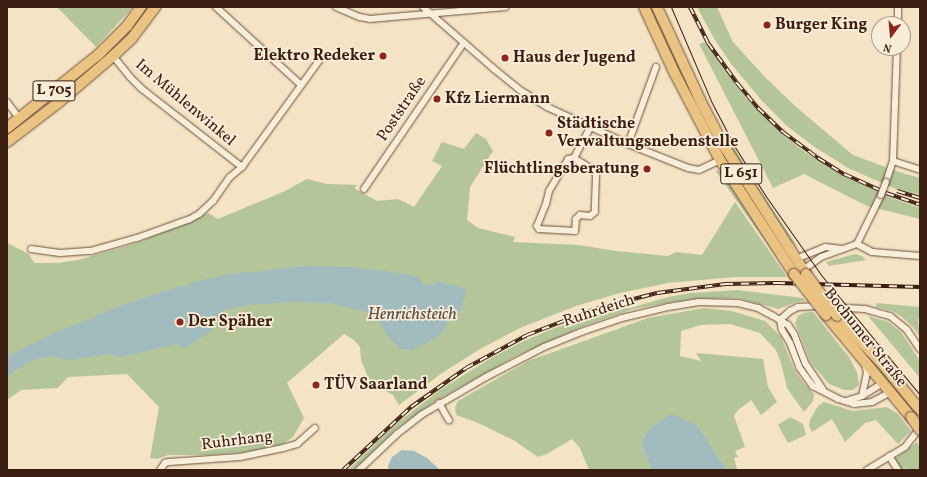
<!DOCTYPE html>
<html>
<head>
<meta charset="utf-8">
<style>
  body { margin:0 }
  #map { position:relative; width:927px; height:477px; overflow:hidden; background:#f4e3c4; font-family:Vollkorn,serif }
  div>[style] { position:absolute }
  .green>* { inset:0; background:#b4c59a }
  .water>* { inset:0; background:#a1bbbf }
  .roads { filter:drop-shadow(0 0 1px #694f3e) drop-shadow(0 0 1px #694f3e) }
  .minor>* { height:6px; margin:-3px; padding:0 3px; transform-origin:3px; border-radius:3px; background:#f8edd9 }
  .primary>* { height:10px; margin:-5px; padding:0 5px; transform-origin:5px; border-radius:5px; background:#eac282 }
  .tram>* { height:1px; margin:-0.5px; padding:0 0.5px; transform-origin:0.5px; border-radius:0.5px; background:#3b1e12 }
  .rail>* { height:4px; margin-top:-2px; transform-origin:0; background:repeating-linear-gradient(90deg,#f8edd9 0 8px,#3b1e12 0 16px); box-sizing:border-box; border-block:1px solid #3b1e12 }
  .bridges { filter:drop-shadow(0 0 1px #694f3e) drop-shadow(0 0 1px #694f3e) }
  .minor-bridge>* { height:6px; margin:-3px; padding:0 3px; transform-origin:3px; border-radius:3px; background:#f8edd9 }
  .primary-bridge>* { height:10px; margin:-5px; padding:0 5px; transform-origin:5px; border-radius:5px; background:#eac282 }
  .dots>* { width:11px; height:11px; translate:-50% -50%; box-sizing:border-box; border:2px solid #f8edd9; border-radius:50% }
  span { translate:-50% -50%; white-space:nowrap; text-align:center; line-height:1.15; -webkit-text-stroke:3.5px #f8edd9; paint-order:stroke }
  .shield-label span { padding:1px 3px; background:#f8edd9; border:1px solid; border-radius:3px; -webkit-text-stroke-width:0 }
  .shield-label { font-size:15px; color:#3b1e12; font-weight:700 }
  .poi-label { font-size:16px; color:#3b1e12; font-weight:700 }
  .left { translate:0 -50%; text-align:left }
  .right { translate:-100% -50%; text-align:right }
  .street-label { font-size:16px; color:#3b1e12 }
  .water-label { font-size:17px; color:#5a4d46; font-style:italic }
  .frame { position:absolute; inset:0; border:8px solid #3b1e12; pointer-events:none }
  .north { position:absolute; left:871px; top:16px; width:40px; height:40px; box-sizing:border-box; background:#f8edd9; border:1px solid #ac9a89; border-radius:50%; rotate:196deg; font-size:11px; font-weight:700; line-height:16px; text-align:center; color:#3b1e12 }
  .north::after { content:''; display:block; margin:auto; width:14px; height:18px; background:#8f2418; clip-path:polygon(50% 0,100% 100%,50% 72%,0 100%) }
</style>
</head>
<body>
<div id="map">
  <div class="green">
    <i style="clip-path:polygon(57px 7px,131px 7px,132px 8px,96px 47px)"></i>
    <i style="clip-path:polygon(697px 7px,717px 7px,733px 42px,764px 76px,795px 106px,853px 155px,899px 172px,920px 178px,920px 195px,896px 189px,848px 168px,813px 146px,787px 126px,763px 102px,732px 65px,715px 40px)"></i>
    <i style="clip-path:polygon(705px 42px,746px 98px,781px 133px,806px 153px,844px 176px,889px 197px,920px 208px,920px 219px,867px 206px,804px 174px,773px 188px,699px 44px)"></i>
    <i style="clip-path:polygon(476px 133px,486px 139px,493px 151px,470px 187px,467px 220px,478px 228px,515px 237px,513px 242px,579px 245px,616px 251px,668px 256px,676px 252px,702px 255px,735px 202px,787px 277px,735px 277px,668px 283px,620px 293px,576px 306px,520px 328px,480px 349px,442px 373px,399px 405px,393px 395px,374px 385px,368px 377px,361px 360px,360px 347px,354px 340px,344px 334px,287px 383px,304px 418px,293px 437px,283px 444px,249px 452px,208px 455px,168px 455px,157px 459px,150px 458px,159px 407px,127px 374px,68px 377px,58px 388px,21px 390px,7px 400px,7px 243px,29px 254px,34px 263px,57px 263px,78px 260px,137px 243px,208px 213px,218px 219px,285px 191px,307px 179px,327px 184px,358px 185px,354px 188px,377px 201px,398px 199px,414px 207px,442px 166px,432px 161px,442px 142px,464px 149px)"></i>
    <i style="clip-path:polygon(732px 144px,755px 183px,798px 248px,787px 236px,729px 146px)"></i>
    <i style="clip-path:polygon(715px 170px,723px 173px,788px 272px,787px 272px)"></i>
    <i style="clip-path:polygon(855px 254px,862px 256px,866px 260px,829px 266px,826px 262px)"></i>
    <i style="clip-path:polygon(738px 290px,787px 296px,803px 298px,805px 301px,797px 302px,778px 309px,738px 298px,691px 299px,633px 309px,584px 326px,516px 356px,434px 402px,396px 429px,354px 470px,348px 470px,397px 423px,440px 390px,491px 358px,524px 341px,552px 329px,617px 307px,630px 308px,668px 297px,690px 293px)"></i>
    <i style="clip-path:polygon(876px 303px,920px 307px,920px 319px,918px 319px,920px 337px,913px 327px,901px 316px,892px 311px,876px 307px)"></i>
    <i style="clip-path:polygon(704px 308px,732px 311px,765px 321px,781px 337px,794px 369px,803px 382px,814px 394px,813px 401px,804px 412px,787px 388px,781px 363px,776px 350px,760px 333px,730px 324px,701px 325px,681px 331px,680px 356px,701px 361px,696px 353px,763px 359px,768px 387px,777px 402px,761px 415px,751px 400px,738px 410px,734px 416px,745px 447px,735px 451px,738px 457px,734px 458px,737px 469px,742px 470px,727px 470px,698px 426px,665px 418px,651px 427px,646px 433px,643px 440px,642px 447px,652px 470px,589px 470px,580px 448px,572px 439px,547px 454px,538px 457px,515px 441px,478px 423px,456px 415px,455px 407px,458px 401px,528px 361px,648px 318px)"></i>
    <i style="clip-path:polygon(813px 312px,849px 357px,857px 372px,859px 385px,853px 390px,844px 390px,829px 384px,811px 363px,795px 323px,798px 316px,804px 313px)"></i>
    <i style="clip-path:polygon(868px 316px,888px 322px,901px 332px,920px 361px,920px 378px)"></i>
    <i style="clip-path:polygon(824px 402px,853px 411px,887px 407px,898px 414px,911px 431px,898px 444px,876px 420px,865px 423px,845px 442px,832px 419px,812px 432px,809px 426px,810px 420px,818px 406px)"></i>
    <i style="clip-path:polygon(790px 417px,803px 424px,806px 435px,788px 443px,778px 425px)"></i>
    <i style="clip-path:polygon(917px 442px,920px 447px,920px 470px,908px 470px,906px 468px,902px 470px,895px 459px)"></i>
  </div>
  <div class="water">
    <i style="clip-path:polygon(307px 266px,351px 267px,384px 271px,419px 277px,422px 283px,426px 286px,435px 284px,437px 281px,467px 289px,461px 310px,449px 321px,439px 336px,412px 350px,401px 349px,395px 343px,389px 338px,374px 314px,329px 303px,290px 302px,247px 305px,224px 310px,217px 316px,211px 331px,183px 349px,176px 344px,121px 357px,109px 354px,69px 360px,53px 356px,40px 358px,26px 363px,7px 377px,7px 356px,57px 332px,125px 304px,180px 286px,187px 287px,188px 284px,224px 275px)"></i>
    <i style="clip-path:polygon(670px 415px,676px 415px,698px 426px,727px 470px,652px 470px,642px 447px,643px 440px,646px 433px,651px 427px)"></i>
    <i style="clip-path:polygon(402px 450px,414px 451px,427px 458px,440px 470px,389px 470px,388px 466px,392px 457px)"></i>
  </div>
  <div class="roads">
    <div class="minor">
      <i style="left:216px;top:7px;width:115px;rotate:42.5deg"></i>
      <i style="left:336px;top:7px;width:26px;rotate:23deg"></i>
      <i style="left:360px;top:17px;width:10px;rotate:11deg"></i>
      <i style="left:370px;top:19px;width:136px;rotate:-5.1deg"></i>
      <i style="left:423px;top:7px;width:94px;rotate:41.1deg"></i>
      <i style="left:494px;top:69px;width:33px;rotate:39deg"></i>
      <i style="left:520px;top:90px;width:32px;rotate:32deg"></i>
      <i style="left:547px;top:107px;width:89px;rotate:24.6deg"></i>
      <i style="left:628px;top:144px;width:65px;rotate:21.8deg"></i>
      <i style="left:688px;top:168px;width:11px;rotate:10deg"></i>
      <i style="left:699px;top:170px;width:23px;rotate:-25deg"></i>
      <i style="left:898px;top:24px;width:17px;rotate:-90deg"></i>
      <i style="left:113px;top:56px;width:27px;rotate:51deg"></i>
      <i style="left:130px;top:77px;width:17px;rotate:45deg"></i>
      <i style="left:142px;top:89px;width:127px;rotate:38deg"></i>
      <i style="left:7px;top:102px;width:20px;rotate:53deg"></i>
      <i style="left:628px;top:144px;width:82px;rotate:-70deg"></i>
      <i style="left:574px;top:158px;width:22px;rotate:32deg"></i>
      <i style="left:593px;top:170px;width:6px;rotate:59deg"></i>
      <i style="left:596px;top:175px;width:37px;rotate:92deg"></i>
      <i style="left:595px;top:212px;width:6px;rotate:141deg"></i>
      <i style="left:590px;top:216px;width:10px;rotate:-174deg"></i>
      <i style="left:580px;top:215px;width:6px;rotate:135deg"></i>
      <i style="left:576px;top:219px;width:12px;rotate:95deg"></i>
      <i style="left:575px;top:231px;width:36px;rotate:-177deg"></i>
      <i style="left:539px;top:229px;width:4px;rotate:-124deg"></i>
      <i style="left:537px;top:226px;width:24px;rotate:-68deg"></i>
      <i style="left:546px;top:204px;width:13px;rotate:-77deg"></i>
      <i style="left:549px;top:191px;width:37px;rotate:-59deg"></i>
      <i style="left:568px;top:159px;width:6px;rotate:-9deg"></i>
      <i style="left:574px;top:158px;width:34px;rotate:-62deg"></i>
      <i style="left:893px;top:161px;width:28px;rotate:18deg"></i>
      <i style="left:886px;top:182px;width:22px;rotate:-72deg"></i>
      <i style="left:893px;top:161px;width:113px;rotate:-88deg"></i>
      <i style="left:364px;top:189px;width:176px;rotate:-55.7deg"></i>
      <i style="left:857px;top:244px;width:17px;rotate:28deg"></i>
      <i style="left:872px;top:252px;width:48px;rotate:4.8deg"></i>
      <i style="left:31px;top:249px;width:29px;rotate:8deg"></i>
      <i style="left:60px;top:253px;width:31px;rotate:-4deg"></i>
      <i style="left:91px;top:251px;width:48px;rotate:-15.8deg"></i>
      <i style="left:137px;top:238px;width:56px;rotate:-19.7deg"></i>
      <i style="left:190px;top:219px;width:10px;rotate:-29deg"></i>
      <i style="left:199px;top:214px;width:19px;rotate:-43deg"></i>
      <i style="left:213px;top:201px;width:29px;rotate:-55deg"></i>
      <i style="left:230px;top:177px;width:16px;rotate:-40deg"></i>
      <i style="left:242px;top:167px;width:135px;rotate:-54.1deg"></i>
      <i style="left:796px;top:259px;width:31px;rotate:-22deg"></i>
      <i style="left:825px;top:247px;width:17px;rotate:7deg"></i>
      <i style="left:803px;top:270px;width:22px;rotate:-36deg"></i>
      <i style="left:821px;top:257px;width:38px;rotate:-20deg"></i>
      <i style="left:857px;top:244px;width:55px;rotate:-63.9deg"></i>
      <i style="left:829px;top:307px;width:36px;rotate:3deg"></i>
      <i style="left:865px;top:309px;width:26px;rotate:16deg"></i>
      <i style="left:890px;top:316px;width:22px;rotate:39deg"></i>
      <i style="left:907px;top:330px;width:23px;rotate:56deg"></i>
      <i style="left:780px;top:320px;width:13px;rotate:-42deg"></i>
      <i style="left:790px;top:311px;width:9px;rotate:-27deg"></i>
      <i style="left:798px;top:307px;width:22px;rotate:-3deg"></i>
      <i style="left:780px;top:320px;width:10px;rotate:79deg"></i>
      <i style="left:782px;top:330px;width:15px;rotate:58deg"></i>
      <i style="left:790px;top:343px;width:26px;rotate:69deg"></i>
      <i style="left:799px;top:367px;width:24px;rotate:54deg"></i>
      <i style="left:813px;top:386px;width:28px;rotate:27deg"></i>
      <i style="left:838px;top:399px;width:17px;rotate:17deg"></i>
      <i style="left:854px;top:404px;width:18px;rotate:-6deg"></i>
      <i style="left:872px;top:402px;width:21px;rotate:-28deg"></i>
      <i style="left:862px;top:396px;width:24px;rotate:-78deg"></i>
      <i style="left:867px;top:373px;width:10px;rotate:-101deg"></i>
      <i style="left:846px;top:401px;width:17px;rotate:-17deg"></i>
      <i style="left:862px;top:396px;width:25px;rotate:-32deg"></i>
      <i style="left:439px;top:403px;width:20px;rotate:60deg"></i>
      <i style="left:889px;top:456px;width:17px;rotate:57deg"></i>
      <i style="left:160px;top:470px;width:9px;rotate:-54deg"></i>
      <i style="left:165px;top:463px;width:4px;rotate:-14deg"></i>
      <i style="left:169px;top:462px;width:71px;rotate:-4deg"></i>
      <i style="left:240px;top:457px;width:44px;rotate:-11.8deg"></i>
      <i style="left:283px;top:448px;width:15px;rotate:-16deg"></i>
      <i style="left:297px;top:444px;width:24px;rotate:-42deg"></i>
      <i style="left:359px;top:470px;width:52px;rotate:-43.5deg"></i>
      <i style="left:397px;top:434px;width:31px;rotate:-38deg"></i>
      <i style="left:421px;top:415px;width:75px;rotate:-30.3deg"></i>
      <i style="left:486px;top:377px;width:65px;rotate:-27.3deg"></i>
      <i style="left:544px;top:347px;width:40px;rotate:-22deg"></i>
      <i style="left:581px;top:332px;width:43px;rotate:-18.9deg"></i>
      <i style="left:622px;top:318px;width:47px;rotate:-13.4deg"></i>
      <i style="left:668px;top:307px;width:30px;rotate:-9deg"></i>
      <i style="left:698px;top:302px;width:40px;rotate:1.4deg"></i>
      <i style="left:738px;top:303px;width:21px;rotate:14deg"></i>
      <i style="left:758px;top:308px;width:17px;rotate:28deg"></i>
      <i style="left:773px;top:316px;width:17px;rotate:31deg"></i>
      <i style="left:788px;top:325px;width:11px;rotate:56deg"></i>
      <i style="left:794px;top:334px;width:31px;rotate:69deg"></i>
      <i style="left:805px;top:363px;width:32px;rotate:56deg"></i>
      <i style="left:867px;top:470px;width:44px;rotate:-31.2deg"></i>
      <i style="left:905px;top:447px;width:24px;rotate:-52deg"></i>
    </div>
    <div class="primary">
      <i style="left:644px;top:7px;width:72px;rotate:65.2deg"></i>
      <i style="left:674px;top:72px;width:99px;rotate:62.4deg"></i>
      <i style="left:720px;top:160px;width:136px;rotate:57deg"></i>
      <i style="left:794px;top:274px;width:10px;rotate:-24deg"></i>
      <i style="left:657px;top:7px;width:107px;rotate:65.1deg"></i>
      <i style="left:702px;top:104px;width:47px;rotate:62.4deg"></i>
      <i style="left:724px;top:146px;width:152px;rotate:57.4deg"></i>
      <i style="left:7px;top:128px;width:118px;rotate:-38.8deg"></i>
      <i style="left:99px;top:54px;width:40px;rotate:-45deg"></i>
      <i style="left:127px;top:26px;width:24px;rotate:-54deg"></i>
      <i style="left:7px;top:142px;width:64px;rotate:-37.4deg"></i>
      <i style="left:58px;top:103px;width:72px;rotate:-40.5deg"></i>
      <i style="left:113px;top:56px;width:26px;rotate:-43deg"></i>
      <i style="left:132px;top:38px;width:39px;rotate:-53deg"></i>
      <i style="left:826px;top:315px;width:133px;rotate:50.2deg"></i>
      <i style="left:837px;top:316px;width:70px;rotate:46.7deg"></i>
      <i style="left:885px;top:367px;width:55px;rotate:50.9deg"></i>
    </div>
  </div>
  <div class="tram">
    <i style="left:671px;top:7px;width:104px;rotate:66.9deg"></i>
    <i style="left:712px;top:103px;width:50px;rotate:62.4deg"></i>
    <i style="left:735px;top:147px;width:57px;rotate:58deg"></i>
    <i style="left:765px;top:195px;width:99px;rotate:54.9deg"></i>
    <i style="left:822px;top:276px;width:154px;rotate:50.5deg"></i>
  </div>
  <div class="rail">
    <i style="left:690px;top:7px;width:40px;rotate:63.4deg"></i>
    <i style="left:708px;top:43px;width:49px;rotate:54.1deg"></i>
    <i style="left:737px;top:83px;width:33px;rotate:50deg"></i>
    <i style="left:758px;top:108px;width:35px;rotate:44deg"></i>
    <i style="left:783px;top:132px;width:44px;rotate:36.6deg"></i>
    <i style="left:818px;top:158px;width:31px;rotate:32deg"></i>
    <i style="left:844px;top:174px;width:46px;rotate:24.3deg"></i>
    <i style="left:886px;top:193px;width:36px;rotate:19deg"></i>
    <i style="left:897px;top:191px;width:24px;rotate:17deg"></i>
    <i style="left:343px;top:470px;width:93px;rotate:-42.8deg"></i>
    <i style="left:411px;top:407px;width:67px;rotate:-35.3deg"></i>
    <i style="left:466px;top:368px;width:69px;rotate:-28.4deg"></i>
    <i style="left:527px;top:335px;width:73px;rotate:-20.9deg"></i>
    <i style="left:595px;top:309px;width:64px;rotate:-14.5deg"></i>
    <i style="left:657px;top:293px;width:69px;rotate:-7.5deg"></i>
    <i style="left:725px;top:284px;width:52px;rotate:-1.1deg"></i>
    <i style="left:777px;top:283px;width:143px;rotate:1.6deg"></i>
  </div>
  <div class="bridges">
    <div class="minor-bridge">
      <i style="left:881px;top:195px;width:14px;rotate:-69deg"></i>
    </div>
    <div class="primary-bridge">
      <i style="left:794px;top:274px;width:52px;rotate:52deg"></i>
      <i style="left:806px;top:274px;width:52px;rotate:53.6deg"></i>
      <i style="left:911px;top:417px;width:16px;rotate:55deg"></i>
    </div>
  </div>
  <div class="dots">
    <i style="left:767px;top:25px;background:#8f2418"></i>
    <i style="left:383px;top:56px;background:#8f2418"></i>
    <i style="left:505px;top:58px;background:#8f2418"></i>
    <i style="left:437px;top:99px;background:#8f2418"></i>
    <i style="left:549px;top:133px;background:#8f2418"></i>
    <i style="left:647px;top:169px;background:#8f2418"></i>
    <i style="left:180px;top:322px;background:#8f2418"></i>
    <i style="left:316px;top:385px;background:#8f2418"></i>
  </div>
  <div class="shield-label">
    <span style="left:54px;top:91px">L 705</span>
    <span style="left:741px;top:174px">L 651</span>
  </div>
  <div class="poi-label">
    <span class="left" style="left:775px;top:25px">Burger King</span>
    <span class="right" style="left:375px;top:56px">Elektro Redeker</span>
    <span class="left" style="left:513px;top:58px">Haus der Jugend</span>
    <span class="left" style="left:445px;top:99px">Kfz Liermann</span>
    <span class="left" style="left:557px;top:133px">Städtische<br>Verwaltungsnebenstelle</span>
    <span class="right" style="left:639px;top:169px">Flüchtlingsberatung</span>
    <span class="left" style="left:188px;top:322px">Der Späher</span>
    <span class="left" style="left:324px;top:385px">TÜV Saarland</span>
  </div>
  <div class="street-label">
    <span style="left:185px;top:103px;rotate:40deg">Im Mühlenwinkel</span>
    <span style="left:402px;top:109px;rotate:-56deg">Poststraße</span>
    <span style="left:599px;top:311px;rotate:-18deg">Ruhrdeich</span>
    <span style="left:865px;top:338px;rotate:51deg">Bochumer Straße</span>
    <span style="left:237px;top:441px;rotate:-7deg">Ruhrhang</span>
  </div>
  <div class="water-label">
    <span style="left:412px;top:315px">Henrichsteich</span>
  </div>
  <div class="frame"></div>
  <div class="north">N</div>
</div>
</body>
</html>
